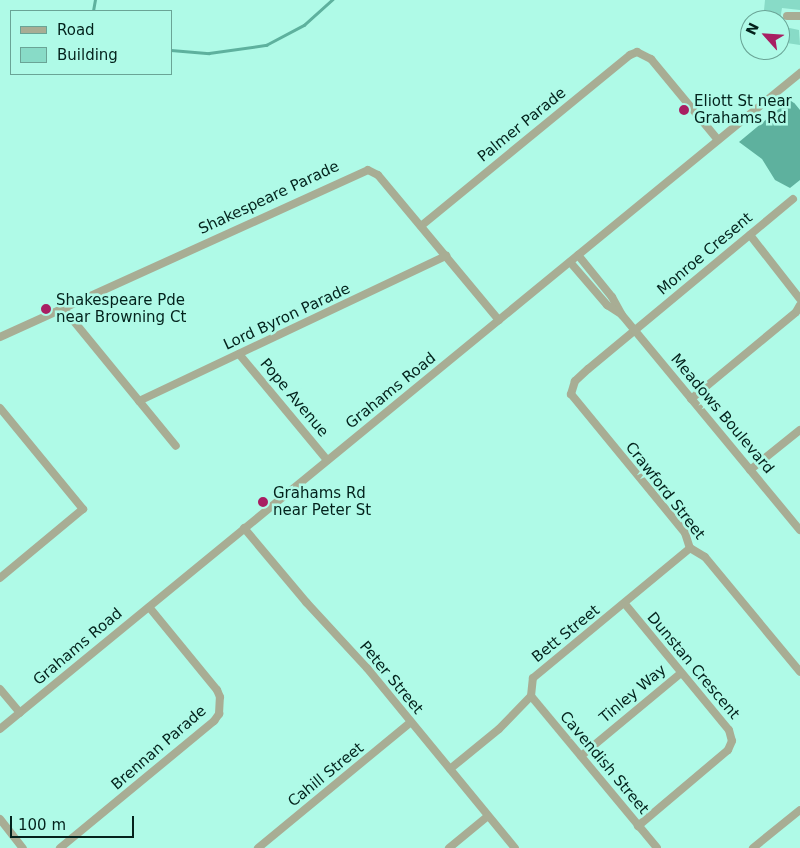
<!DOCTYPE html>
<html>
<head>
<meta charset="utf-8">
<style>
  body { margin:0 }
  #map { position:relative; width:800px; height:848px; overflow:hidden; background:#affae7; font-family:"DejaVu Sans",sans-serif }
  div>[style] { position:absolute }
  .water>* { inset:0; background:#5eb19e }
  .stream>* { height:2.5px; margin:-1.25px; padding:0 1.25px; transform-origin:1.25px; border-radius:1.25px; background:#5eb19e }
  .building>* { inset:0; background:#88dbc7 }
  .minor>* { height:8px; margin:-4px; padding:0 4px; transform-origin:4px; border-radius:4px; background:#a8ad94 }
  .dots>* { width:14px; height:14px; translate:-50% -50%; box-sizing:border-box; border:2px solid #affae7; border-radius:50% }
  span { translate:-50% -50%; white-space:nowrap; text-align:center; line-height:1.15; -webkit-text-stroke:5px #affae7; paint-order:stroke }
  .poi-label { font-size:15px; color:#03221c }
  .left { translate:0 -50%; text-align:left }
  .street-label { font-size:15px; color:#03221c }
  .legend { position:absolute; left:10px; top:10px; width:162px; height:65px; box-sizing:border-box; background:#affae7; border:1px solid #6aa496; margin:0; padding:6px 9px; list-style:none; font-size:15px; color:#03221c }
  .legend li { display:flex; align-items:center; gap:10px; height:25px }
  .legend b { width:25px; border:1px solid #6aa496 }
  .north { position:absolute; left:740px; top:10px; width:50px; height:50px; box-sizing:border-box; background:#affae7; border:1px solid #6aa496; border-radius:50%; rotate:296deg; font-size:14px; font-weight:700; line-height:20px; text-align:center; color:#03221c }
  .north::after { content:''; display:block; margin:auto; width:18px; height:22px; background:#a81e62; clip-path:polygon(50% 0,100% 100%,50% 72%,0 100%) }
  .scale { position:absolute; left:10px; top:816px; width:124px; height:22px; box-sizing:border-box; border:2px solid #03221c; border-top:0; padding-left:6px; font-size:15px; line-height:18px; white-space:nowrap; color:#03221c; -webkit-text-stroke:4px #affae7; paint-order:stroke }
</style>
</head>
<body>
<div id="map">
  <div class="water">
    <i style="clip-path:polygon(791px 99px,800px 110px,800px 180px,790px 188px,775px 180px,762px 159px,739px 142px)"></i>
  </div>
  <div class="stream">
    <i style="left:93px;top:11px;width:11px;rotate:-80deg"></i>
    <i style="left:171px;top:50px;width:38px;rotate:5deg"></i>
    <i style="left:209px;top:53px;width:58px;rotate:-8deg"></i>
    <i style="left:266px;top:45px;width:43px;rotate:-27.8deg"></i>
    <i style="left:304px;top:25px;width:38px;rotate:-42deg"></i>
  </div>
  <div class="building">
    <i style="clip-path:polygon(765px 0,800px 0,800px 10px,782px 8px,780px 20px,763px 20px)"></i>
    <i style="clip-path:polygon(780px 26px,799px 30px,800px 45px,780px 42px)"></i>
  </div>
  <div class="minor">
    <i style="left:787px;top:16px;width:13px"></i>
    <i style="left:793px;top:199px;width:266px;rotate:140.3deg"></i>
    <i style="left:588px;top:369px;width:18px;rotate:137deg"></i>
    <i style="left:575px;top:381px;width:14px;rotate:107deg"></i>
    <i style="left:571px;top:394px;width:180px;rotate:50.6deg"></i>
    <i style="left:685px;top:533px;width:16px;rotate:72deg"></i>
    <i style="left:690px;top:548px;width:17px;rotate:31deg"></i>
    <i style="left:705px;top:557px;width:149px;rotate:50.4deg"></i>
    <i style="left:421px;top:226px;width:270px;rotate:-39.3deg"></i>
    <i style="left:630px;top:55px;width:8px;rotate:-23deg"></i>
    <i style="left:637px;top:52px;width:16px;rotate:27deg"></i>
    <i style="left:651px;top:59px;width:105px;rotate:50.4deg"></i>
    <i style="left:750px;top:235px;width:81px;rotate:52deg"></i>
    <i style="left:578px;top:255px;width:54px;rotate:51deg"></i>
    <i style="left:612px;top:297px;width:21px;rotate:61deg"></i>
    <i style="left:622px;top:315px;width:279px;rotate:50.4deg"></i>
    <i style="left:570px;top:262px;width:57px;rotate:49.3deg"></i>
    <i style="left:607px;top:305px;width:17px;rotate:33deg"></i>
    <i style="left:63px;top:308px;width:178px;rotate:50.7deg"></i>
    <i style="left:0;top:337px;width:404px;rotate:-24.4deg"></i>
    <i style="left:368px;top:170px;width:11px;rotate:27deg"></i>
    <i style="left:378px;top:175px;width:189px;rotate:50.2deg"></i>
    <i style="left:239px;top:354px;width:138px;rotate:50.3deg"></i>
    <i style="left:691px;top:399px;width:136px;rotate:-39.6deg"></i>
    <i style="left:796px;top:312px;width:8px;rotate:-60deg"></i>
    <i style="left:139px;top:401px;width:340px;rotate:-25.3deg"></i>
    <i style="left:0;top:408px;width:131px;rotate:50.6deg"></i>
    <i style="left:83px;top:509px;width:108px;rotate:140.3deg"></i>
    <i style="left:750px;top:470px;width:64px;rotate:-38.7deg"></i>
    <i style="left:244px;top:528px;width:97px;rotate:50deg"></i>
    <i style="left:306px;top:602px;width:90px;rotate:47.3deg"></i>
    <i style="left:367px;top:668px;width:233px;rotate:50.6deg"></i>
    <i style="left:625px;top:604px;width:163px;rotate:50.5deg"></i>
    <i style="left:729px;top:730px;width:11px;rotate:75deg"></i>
    <i style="left:732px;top:741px;width:10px;rotate:114deg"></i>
    <i style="left:728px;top:750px;width:118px;rotate:139.8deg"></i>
    <i style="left:0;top:689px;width:31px;rotate:50deg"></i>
    <i style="left:531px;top:696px;width:197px;rotate:50.3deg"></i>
    <i style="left:0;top:729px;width:1035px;rotate:-39.35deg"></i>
    <i style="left:581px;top:756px;width:130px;rotate:-39.7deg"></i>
    <i style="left:450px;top:769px;width:63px;rotate:-39.2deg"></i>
    <i style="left:499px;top:729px;width:46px;rotate:-45.9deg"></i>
    <i style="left:531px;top:696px;width:18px;rotate:-84deg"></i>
    <i style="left:533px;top:678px;width:204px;rotate:-39.6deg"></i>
    <i style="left:0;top:819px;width:37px;rotate:52deg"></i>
    <i style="left:60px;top:848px;width:200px;rotate:-39.5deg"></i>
    <i style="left:214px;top:721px;width:9px;rotate:-54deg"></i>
    <i style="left:219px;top:714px;width:17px;rotate:-87deg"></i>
    <i style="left:220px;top:697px;width:8px;rotate:-113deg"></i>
    <i style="left:217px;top:690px;width:107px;rotate:-129.3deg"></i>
    <i style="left:258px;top:848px;width:198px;rotate:-39.5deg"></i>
    <i style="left:449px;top:848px;width:50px;rotate:-39.4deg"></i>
    <i style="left:753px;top:848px;width:60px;rotate:-39deg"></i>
  </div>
  <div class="dots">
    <i style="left:684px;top:110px;background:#a81e62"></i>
    <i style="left:46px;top:309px;background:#a81e62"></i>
    <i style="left:263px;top:502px;background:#a81e62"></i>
  </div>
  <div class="poi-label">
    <span class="left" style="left:694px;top:110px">Eliott St near<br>Grahams Rd</span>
    <span class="left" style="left:56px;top:309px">Shakespeare Pde<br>near Browning Ct</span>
    <span class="left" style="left:273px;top:502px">Grahams Rd<br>near Peter St</span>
  </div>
  <div class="street-label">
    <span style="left:522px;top:125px;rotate:-39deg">Palmer Parade</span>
    <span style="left:269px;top:198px;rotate:-25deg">Shakespeare Parade</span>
    <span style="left:705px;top:254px;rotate:-40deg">Monroe Cresent</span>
    <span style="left:287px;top:317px;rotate:-25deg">Lord Byron Parade</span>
    <span style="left:391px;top:391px;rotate:-39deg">Grahams Road</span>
    <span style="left:294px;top:398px;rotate:50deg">Pope Avenue</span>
    <span style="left:722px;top:414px;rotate:50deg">Meadows Boulevard</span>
    <span style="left:665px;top:491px;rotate:52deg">Crawford Street</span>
    <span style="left:566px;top:634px;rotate:-39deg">Bett Street</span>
    <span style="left:78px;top:647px;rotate:-40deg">Grahams Road</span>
    <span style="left:693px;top:666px;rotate:50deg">Dunstan Crescent</span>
    <span style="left:391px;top:678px;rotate:50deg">Peter Street</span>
    <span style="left:633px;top:694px;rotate:-40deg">Tinley Way</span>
    <span style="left:159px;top:748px;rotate:-41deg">Brennan Parade</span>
    <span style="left:604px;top:763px;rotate:50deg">Cavendish Street</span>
    <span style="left:326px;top:775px;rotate:-39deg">Cahill Street</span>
  </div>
  <ul class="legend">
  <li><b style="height:6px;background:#a8ad94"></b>Road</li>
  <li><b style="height:14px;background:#88dbc7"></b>Building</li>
  </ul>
  <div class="north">N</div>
  <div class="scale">100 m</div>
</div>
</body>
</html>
